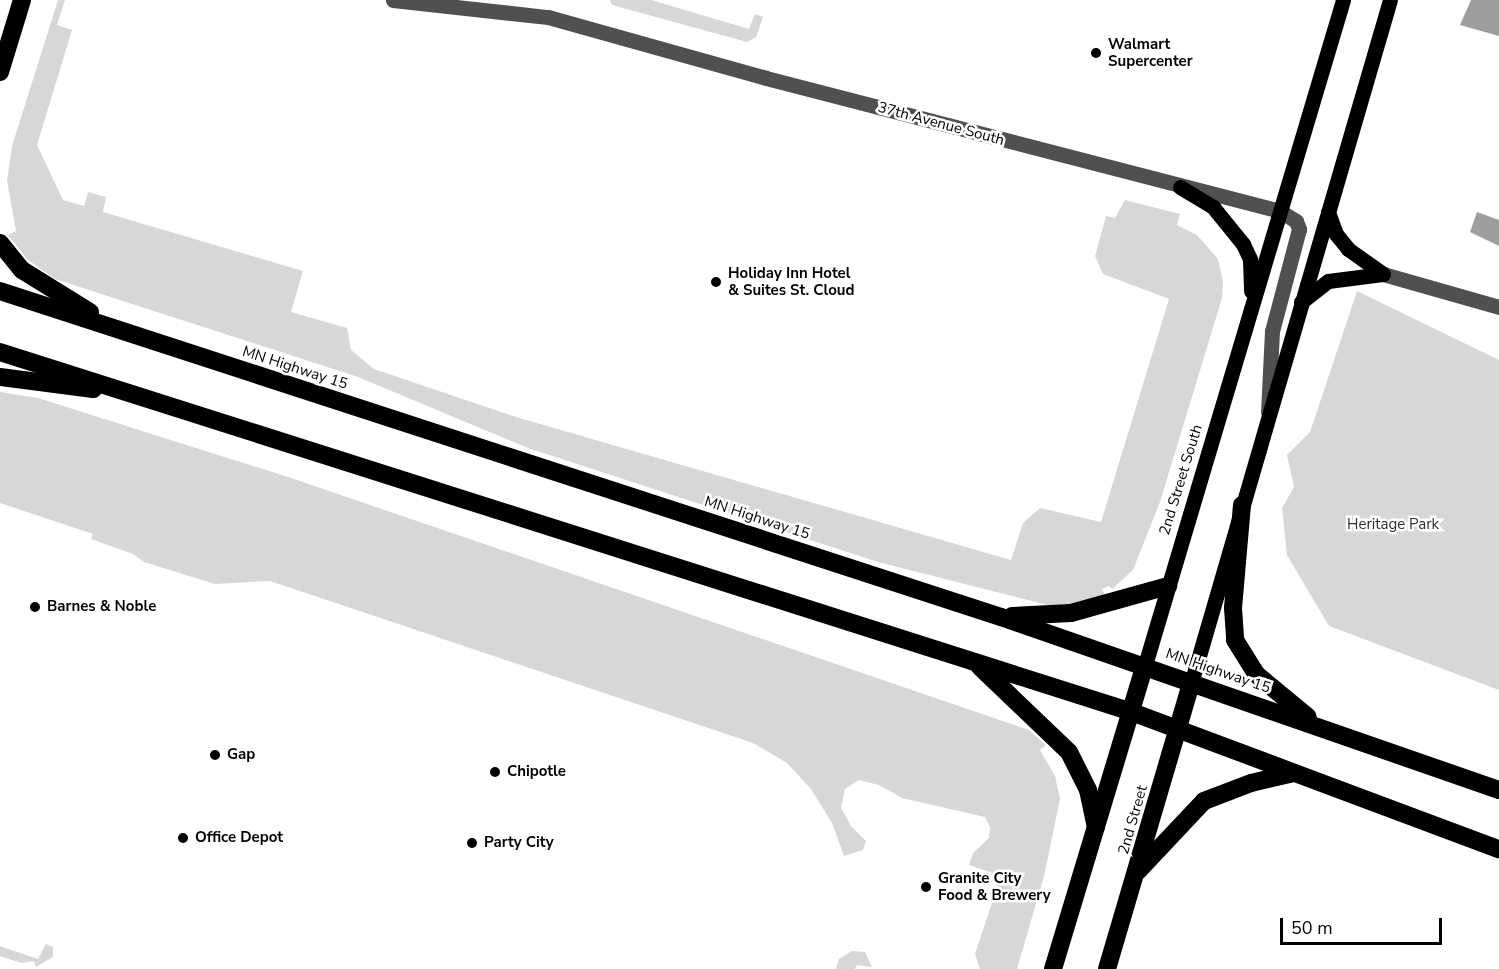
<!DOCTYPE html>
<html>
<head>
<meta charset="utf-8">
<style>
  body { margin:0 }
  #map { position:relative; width:1499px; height:969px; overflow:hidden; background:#fff; font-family:"Nunito Sans",sans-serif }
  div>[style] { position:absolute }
  .green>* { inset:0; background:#d7d7d7 }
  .water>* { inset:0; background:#9e9e9e }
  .minor>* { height:15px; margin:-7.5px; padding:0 7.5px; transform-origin:7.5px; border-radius:7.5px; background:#505050 }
  .major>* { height:15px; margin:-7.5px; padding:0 7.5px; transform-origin:7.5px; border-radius:7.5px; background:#000 }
  .highway>* { height:18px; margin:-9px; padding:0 9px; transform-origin:9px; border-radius:9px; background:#000 }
  .dots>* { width:16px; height:16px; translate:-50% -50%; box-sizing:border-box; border:3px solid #fff; border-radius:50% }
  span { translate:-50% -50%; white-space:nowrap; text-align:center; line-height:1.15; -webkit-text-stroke:5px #fff; paint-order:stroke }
  .poi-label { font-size:15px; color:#000; font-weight:700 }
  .left { translate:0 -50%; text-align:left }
  .street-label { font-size:15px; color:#000 }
  .park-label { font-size:15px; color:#2e2e2e }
  .scale { position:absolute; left:1280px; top:918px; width:162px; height:27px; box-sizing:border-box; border:3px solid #000; border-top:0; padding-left:8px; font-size:18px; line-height:21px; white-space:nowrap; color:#000; -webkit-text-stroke:4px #fff; paint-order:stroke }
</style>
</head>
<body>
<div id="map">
  <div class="green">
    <i style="clip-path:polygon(58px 0,65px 0,57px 25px,72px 30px,37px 145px,63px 200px,84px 206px,88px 192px,106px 197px,103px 212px,303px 271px,291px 312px,347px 328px,351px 350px,374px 369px,516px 417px,1011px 560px,1023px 523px,1040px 508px,1101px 522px,1169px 299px,1103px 274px,1095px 256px,1106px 216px,1115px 218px,1125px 200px,1180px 214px,1177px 225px,1197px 235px,1218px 259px,1223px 282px,1222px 298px,1160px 502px,1133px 570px,1112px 589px,1109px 586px,1102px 589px,1108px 600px,1056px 607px,878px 562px,528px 448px,358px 377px,55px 279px,28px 260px,8px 235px,16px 231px,7px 181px,12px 146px)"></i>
    <i style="clip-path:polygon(610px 0,651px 0,749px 29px,755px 14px,763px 17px,756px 37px,747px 42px,612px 5px)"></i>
    <i style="clip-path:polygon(1357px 291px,1499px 360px,1499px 690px,1329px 626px,1287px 555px,1282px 508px,1294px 487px,1287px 455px,1310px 432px)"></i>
    <i style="clip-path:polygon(0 392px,38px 398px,288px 477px,1029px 730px,1046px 745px,1040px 750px,1055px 776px,1060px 799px,1044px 876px,1017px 969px,980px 969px,975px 954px,1001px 876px,969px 865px,973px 853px,989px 838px,990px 827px,985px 817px,902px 798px,879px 785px,859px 780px,845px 789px,841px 808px,851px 826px,866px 841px,863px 850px,844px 856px,832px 823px,811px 789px,787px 763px,753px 743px,270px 581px,215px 584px,144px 562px,133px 554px,91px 539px,93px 534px,0 503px)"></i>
    <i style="clip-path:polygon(46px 944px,53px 947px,53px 957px,36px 967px,34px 961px,21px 963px,0 956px,0 946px,38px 959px)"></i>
    <i style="clip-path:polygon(852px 951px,865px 952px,872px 967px,857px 965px,855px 969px,836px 969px,839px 959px)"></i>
  </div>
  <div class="water">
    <i style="clip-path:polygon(1471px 0,1499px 0,1499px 36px,1460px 25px)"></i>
    <i style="clip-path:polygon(1477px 212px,1499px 220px,1499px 246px,1470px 232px)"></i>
  </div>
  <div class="minor">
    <i style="left:393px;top:0;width:156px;rotate:6.3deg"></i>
    <i style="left:548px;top:17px;width:226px;rotate:15.6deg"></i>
    <i style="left:766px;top:78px;width:531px;rotate:14.51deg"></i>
    <i style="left:1280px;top:211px;width:19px;rotate:32deg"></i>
    <i style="left:1296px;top:221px;width:9px;rotate:69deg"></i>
    <i style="left:1299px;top:229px;width:106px;rotate:104.8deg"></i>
    <i style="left:1272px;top:331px;width:81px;rotate:92.8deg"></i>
    <i style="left:1383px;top:274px;width:121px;rotate:15.9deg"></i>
  </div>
  <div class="major">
    <i style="left:1180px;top:187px;width:39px;rotate:31deg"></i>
    <i style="left:1213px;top:207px;width:48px;rotate:51deg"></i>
    <i style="left:1243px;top:244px;width:17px;rotate:65deg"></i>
    <i style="left:1250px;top:259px;width:32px;rotate:88deg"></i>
    <i style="left:1328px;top:212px;width:23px;rotate:70deg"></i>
    <i style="left:1336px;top:234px;width:19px;rotate:51deg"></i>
    <i style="left:1348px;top:249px;width:43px;rotate:35.5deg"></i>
    <i style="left:1301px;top:302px;width:34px;rotate:-38deg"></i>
    <i style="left:1328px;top:281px;width:55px;rotate:-7.3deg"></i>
    <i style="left:1145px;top:665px;width:694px;rotate:-73.42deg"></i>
    <i style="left:1192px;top:680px;width:708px;rotate:-73.77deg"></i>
  </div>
  <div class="highway">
    <i style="left:0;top:72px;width:75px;rotate:-73deg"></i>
    <i style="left:0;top:243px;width:35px;rotate:51deg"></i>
    <i style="left:22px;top:270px;width:80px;rotate:31.7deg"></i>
    <i style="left:0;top:291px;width:1053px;rotate:18.04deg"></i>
    <i style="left:1001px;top:617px;width:527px;rotate:19.16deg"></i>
    <i style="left:0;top:352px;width:1185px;rotate:17.64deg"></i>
    <i style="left:1129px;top:711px;width:395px;rotate:20.5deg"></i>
    <i style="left:0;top:377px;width:94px;rotate:7.4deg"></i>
    <i style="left:1242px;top:505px;width:103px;rotate:95deg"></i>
    <i style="left:1233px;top:608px;width:32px;rotate:86deg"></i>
    <i style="left:1235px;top:640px;width:40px;rotate:58deg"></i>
    <i style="left:1256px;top:674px;width:67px;rotate:39.6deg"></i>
    <i style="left:1012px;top:616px;width:59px;rotate:-2.9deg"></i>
    <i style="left:1071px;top:613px;width:101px;rotate:-15.6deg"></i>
    <i style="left:980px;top:667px;width:123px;rotate:43.7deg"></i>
    <i style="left:1069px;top:752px;width:42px;rotate:63.4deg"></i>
    <i style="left:1088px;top:790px;width:38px;rotate:78deg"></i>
    <i style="left:1138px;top:871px;width:96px;rotate:-46.7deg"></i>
    <i style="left:1204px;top:801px;width:50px;rotate:-21deg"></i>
    <i style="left:1251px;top:783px;width:44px;rotate:-13.1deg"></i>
    <i style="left:1053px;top:969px;width:318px;rotate:-73.2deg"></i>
    <i style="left:1107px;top:969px;width:301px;rotate:-73.6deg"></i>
  </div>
  <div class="dots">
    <i style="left:1096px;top:53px;background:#000"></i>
    <i style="left:716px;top:282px;background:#000"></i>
    <i style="left:35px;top:607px;background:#000"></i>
    <i style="left:215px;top:755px;background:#000"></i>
    <i style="left:495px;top:772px;background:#000"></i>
    <i style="left:183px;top:838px;background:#000"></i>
    <i style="left:472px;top:843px;background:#000"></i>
    <i style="left:926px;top:887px;background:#000"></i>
  </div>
  <div class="poi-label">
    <span class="left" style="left:1108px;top:53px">Walmart<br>Supercenter</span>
    <span class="left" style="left:728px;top:282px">Holiday Inn Hotel<br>&amp; Suites St. Cloud</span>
    <span class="left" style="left:47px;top:607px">Barnes &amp; Noble</span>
    <span class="left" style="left:227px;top:755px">Gap</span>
    <span class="left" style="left:507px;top:772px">Chipotle</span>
    <span class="left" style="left:195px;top:838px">Office Depot</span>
    <span class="left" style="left:484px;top:843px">Party City</span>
    <span class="left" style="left:938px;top:887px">Granite City<br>Food &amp; Brewery</span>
  </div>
  <div class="street-label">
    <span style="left:941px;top:124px;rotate:15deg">37th Avenue South</span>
    <span style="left:295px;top:368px;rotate:18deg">MN Highway 15</span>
    <span style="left:1181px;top:480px;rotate:-73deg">2nd Street South</span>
    <span style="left:757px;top:518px;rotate:18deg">MN Highway 15</span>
    <span style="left:1218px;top:671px;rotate:19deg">MN Highway 15</span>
    <span style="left:1133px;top:820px;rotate:-74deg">2nd Street</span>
  </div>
  <div class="park-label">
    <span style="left:1393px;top:525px">Heritage Park</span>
  </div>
  <div class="scale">50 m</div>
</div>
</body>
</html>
